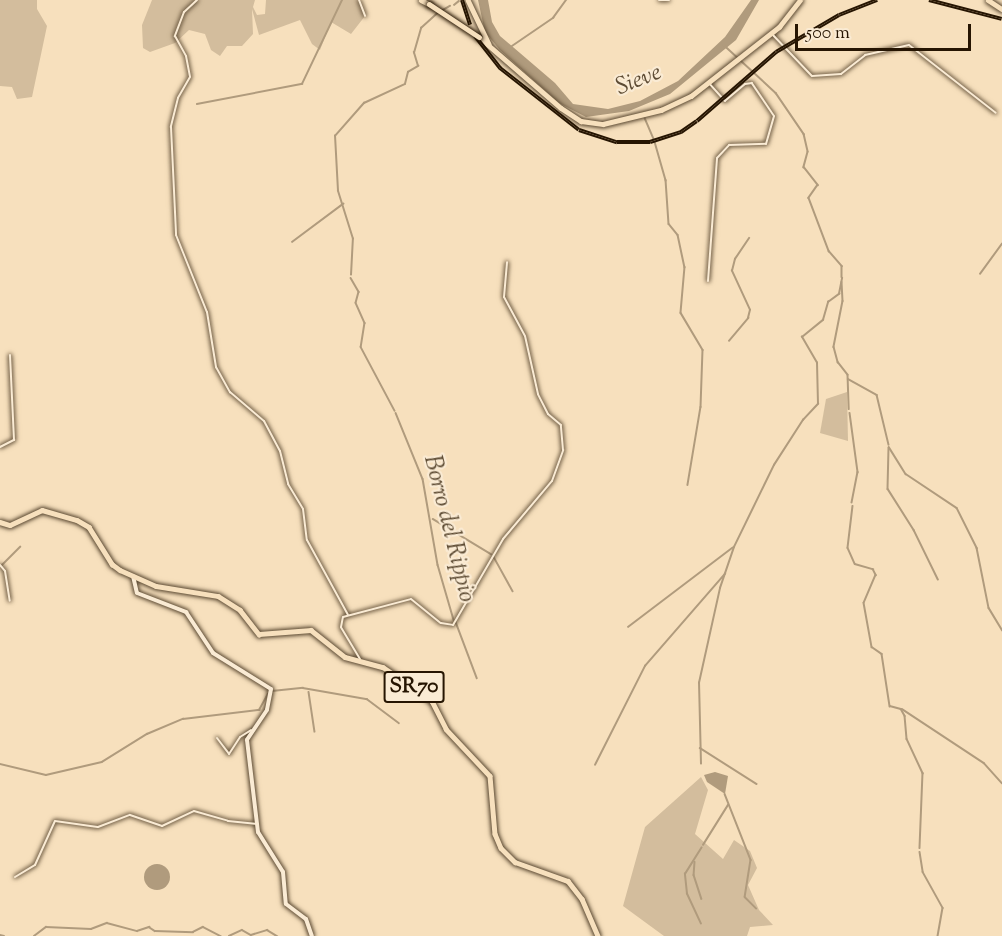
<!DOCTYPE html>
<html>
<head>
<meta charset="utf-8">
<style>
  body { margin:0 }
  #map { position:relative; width:1002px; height:936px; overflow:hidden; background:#f7e0bd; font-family:"Sorts Mill Goudy",serif }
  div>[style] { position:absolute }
  .green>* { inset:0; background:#d3bd9d }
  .water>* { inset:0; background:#b09b7d }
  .round { border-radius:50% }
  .stream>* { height:1.5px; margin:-0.75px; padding:0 0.75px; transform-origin:0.75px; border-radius:0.75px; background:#b09b7d }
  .roads { filter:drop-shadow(0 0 2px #5a4831) drop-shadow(0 0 2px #5a4831) }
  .minor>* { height:2px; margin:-1px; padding:0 1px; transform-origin:1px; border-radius:1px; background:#faebd4 }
  .secondary>* { height:4px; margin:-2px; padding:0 2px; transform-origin:2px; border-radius:2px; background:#faebd4 }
  .primary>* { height:4.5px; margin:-2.25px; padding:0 2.25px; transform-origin:2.25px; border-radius:2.25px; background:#f7e0bd }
  .rail>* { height:4px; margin-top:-2px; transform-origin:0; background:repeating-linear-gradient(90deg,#faebd4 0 4.5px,#261502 0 9px); box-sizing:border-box; border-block:2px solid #261502 }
  .bridges { filter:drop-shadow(0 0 2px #261502) drop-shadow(0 0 2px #261502) }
  .primary-bridge>* { height:4.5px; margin:-2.25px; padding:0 2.25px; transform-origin:2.25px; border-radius:2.25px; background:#f7e0bd }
  span { translate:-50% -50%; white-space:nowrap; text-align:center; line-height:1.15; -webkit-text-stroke:4.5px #faebd4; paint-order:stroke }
  .shield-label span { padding:2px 4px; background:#faebd4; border:2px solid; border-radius:4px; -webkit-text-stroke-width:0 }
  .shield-label { font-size:21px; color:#261502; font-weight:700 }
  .water-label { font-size:24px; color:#5d4b33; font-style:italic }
  .scale { position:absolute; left:795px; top:24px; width:176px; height:27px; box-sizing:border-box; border:3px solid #261502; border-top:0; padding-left:8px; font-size:18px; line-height:21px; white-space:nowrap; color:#261502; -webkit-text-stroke:4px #faebd4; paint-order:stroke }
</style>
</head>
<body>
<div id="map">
  <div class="green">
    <i style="clip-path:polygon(0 0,37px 0,37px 9px,47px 26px,32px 97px,17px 99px,12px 87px,0 86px)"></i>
    <i style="clip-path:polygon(152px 0,255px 0,253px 7px,257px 15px,265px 14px,266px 0,359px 0,365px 16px,351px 34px,331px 22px,320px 50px,312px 44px,300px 20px,259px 35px,252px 9px,253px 34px,242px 46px,227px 46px,220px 56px,211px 50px,205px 34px,189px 30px,175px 43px,150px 52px,143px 48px,142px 25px)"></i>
    <i style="clip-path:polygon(847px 392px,848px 441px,820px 433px,826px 399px)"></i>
    <i style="clip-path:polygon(701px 777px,708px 790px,695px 834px,723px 859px,734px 840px,750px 851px,757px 868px,748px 885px,759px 910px,773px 925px,750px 927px,747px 936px,664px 936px,623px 906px,645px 827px)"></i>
  </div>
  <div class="water">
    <i style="clip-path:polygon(478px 0,488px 0,492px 22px,500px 36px,555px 83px,573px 104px,608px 109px,640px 101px,678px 81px,725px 37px,751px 0,759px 0,736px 40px,670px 94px,629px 111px,586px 117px,559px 103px,500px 50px,485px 32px)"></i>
    <i style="clip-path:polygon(715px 772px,728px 776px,725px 794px,707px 782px,704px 775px)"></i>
    <i class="round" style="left:144px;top:864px;width:26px;height:26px"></i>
  </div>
  <div class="stream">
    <i style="left:454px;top:5px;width:6px;rotate:-39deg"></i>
    <i style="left:443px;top:10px;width:8px;rotate:-30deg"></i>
    <i style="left:724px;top:45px;width:71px;rotate:42.7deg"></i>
    <i style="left:776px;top:93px;width:50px;rotate:55.7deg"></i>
    <i style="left:804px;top:134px;width:18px;rotate:77deg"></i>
    <i style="left:808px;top:152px;width:16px;rotate:105deg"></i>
    <i style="left:804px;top:167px;width:23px;rotate:52deg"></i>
    <i style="left:818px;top:185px;width:16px;rotate:125deg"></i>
    <i style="left:809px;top:198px;width:57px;rotate:69.3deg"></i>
    <i style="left:829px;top:251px;width:20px;rotate:49deg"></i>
    <i style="left:842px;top:266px;width:11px;rotate:90deg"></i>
    <i style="left:512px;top:46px;width:50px;rotate:-34.3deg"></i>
    <i style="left:553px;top:18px;width:22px;rotate:-54deg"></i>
    <i style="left:197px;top:104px;width:107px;rotate:-10.8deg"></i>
    <i style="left:302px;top:84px;width:93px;rotate:-64.5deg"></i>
    <i style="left:645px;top:118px;width:23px;rotate:67deg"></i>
    <i style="left:655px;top:142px;width:40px;rotate:74deg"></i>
    <i style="left:666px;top:180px;width:44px;rotate:86.1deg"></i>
    <i style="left:669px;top:224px;width:14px;rotate:51deg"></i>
    <i style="left:678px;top:235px;width:33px;rotate:78deg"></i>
    <i style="left:685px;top:267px;width:46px;rotate:95deg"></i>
    <i style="left:681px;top:313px;width:43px;rotate:59.3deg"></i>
    <i style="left:703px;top:350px;width:57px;rotate:92deg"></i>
    <i style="left:701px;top:407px;width:79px;rotate:99.5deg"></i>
    <i style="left:292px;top:242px;width:64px;rotate:-36.7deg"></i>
    <i style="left:980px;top:274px;width:37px;rotate:-54deg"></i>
    <i style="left:351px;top:275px;width:36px;rotate:-87deg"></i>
    <i style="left:353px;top:239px;width:50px;rotate:-107.4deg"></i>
    <i style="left:338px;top:191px;width:55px;rotate:-93.1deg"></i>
    <i style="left:335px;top:136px;width:44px;rotate:-48.7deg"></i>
    <i style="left:364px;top:103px;width:45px;rotate:-24.9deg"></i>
    <i style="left:405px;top:84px;width:12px;rotate:-76deg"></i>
    <i style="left:408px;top:72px;width:12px;rotate:-31deg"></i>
    <i style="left:418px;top:66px;width:14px;rotate:-107deg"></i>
    <i style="left:414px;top:53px;width:26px;rotate:-74deg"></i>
    <i style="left:421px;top:28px;width:24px;rotate:-42deg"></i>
    <i style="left:351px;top:278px;width:16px;rotate:60deg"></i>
    <i style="left:359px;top:292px;width:11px;rotate:105deg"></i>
    <i style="left:356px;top:303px;width:22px;rotate:66deg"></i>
    <i style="left:365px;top:323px;width:24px;rotate:99deg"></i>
    <i style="left:361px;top:347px;width:72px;rotate:62deg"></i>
    <i style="left:842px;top:282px;width:19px;rotate:87deg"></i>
    <i style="left:843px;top:301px;width:47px;rotate:101.1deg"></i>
    <i style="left:834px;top:347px;width:16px;rotate:75deg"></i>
    <i style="left:838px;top:362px;width:16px;rotate:52deg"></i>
    <i style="left:848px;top:375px;width:34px;rotate:88deg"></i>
    <i style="left:729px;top:341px;width:30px;rotate:-50deg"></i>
    <i style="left:748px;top:318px;width:8px;rotate:-76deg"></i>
    <i style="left:750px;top:310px;width:43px;rotate:-114.8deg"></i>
    <i style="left:732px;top:271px;width:12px;rotate:-76deg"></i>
    <i style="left:735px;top:259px;width:25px;rotate:-56deg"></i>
    <i style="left:848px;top:379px;width:33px;rotate:29deg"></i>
    <i style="left:877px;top:395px;width:51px;rotate:76.5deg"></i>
    <i style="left:396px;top:413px;width:71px;rotate:67.8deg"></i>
    <i style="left:423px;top:479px;width:87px;rotate:80.1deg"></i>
    <i style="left:438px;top:565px;width:57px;rotate:73.8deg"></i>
    <i style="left:850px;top:413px;width:60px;rotate:82.3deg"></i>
    <i style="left:858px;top:472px;width:31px;rotate:101deg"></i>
    <i style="left:889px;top:447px;width:32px;rotate:58deg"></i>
    <i style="left:906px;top:474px;width:61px;rotate:33.7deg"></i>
    <i style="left:957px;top:508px;width:45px;rotate:63.4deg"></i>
    <i style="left:977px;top:548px;width:61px;rotate:78.7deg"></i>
    <i style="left:989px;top:608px;width:26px;rotate:59deg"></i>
    <i style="left:889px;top:448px;width:41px;rotate:91.4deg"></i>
    <i style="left:888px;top:489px;width:49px;rotate:57.6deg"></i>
    <i style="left:914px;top:530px;width:55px;rotate:63.9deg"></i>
    <i style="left:853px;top:506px;width:42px;rotate:96.8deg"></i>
    <i style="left:848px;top:548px;width:17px;rotate:66deg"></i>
    <i style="left:855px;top:564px;width:19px;rotate:16deg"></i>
    <i style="left:873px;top:569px;width:7px;rotate:63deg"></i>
    <i style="left:876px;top:575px;width:30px;rotate:113deg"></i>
    <i style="left:864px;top:603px;width:45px;rotate:79.7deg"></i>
    <i style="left:872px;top:647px;width:12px;rotate:35deg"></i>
    <i style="left:882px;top:654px;width:53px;rotate:81.3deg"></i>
    <i style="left:890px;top:706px;width:11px;rotate:15deg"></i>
    <i style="left:901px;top:709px;width:8px;rotate:60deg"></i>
    <i style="left:905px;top:716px;width:23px;rotate:85deg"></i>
    <i style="left:907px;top:739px;width:38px;rotate:65deg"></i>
    <i style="left:923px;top:773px;width:75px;rotate:92.3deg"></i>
    <i style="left:433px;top:519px;width:68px;rotate:31.1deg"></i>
    <i style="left:494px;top:557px;width:39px;rotate:61deg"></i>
    <i style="left:1px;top:566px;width:27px;rotate:-45deg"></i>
    <i style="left:456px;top:622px;width:60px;rotate:69.4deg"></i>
    <i style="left:628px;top:627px;width:131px;rotate:-37.2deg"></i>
    <i style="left:272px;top:691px;width:31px;rotate:-6deg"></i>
    <i style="left:303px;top:688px;width:65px;rotate:9.8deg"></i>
    <i style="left:367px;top:699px;width:40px;rotate:37deg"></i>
    <i style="left:309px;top:692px;width:40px;rotate:81.5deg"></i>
    <i style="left:902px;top:709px;width:98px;rotate:33.4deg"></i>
    <i style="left:984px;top:763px;width:27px;rotate:48deg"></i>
    <i style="left:700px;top:748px;width:67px;rotate:32.3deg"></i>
    <i style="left:0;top:764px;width:47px;rotate:13.4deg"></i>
    <i style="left:46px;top:775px;width:57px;rotate:-13.1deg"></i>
    <i style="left:102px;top:762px;width:53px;rotate:-31.9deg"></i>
    <i style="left:147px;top:734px;width:39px;rotate:-23deg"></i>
    <i style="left:183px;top:719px;width:77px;rotate:-6.8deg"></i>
    <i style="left:259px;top:710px;width:18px;rotate:-61deg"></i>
    <i style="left:701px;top:764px;width:81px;rotate:-91.4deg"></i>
    <i style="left:699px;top:683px;width:97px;rotate:-77.5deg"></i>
    <i style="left:720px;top:588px;width:43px;rotate:-71.1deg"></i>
    <i style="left:734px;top:547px;width:91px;rotate:-64deg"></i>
    <i style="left:774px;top:465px;width:54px;rotate:-57.2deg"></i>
    <i style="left:803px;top:420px;width:22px;rotate:-47deg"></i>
    <i style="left:818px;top:404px;width:41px;rotate:-91.4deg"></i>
    <i style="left:817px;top:363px;width:30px;rotate:-120deg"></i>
    <i style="left:802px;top:337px;width:27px;rotate:-39deg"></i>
    <i style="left:823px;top:320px;width:19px;rotate:-74deg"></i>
    <i style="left:828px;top:302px;width:14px;rotate:-36deg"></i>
    <i style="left:839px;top:294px;width:16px;rotate:-79deg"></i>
    <i style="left:595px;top:765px;width:111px;rotate:-63.2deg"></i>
    <i style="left:645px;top:666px;width:122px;rotate:-49deg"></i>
    <i style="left:725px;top:794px;width:71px;rotate:68.5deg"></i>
    <i style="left:751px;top:860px;width:37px;rotate:99deg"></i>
    <i style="left:745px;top:897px;width:16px;rotate:45deg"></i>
    <i style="left:703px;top:845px;width:47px;rotate:-58deg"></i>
    <i style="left:920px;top:852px;width:20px;rotate:81deg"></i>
    <i style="left:923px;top:872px;width:41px;rotate:60.9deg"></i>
    <i style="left:943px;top:908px;width:28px;rotate:100deg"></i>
    <i style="left:695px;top:862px;width:13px;rotate:94deg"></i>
    <i style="left:694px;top:875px;width:25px;rotate:72deg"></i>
    <i style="left:701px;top:924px;width:33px;rotate:-115deg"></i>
    <i style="left:687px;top:894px;width:20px;rotate:-96deg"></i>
    <i style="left:685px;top:874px;width:31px;rotate:-58deg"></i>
    <i style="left:0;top:935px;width:4px;rotate:14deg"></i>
    <i style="left:34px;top:936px;width:15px;rotate:-37deg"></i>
    <i style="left:46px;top:927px;width:45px;rotate:2.5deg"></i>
    <i style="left:91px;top:929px;width:17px;rotate:-21deg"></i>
    <i style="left:107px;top:923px;width:31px;rotate:15deg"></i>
    <i style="left:137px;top:931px;width:13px;rotate:-18deg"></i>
    <i style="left:149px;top:927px;width:7px;rotate:34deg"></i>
    <i style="left:155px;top:931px;width:38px;rotate:2deg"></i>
    <i style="left:193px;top:932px;width:11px;rotate:-27deg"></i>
    <i style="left:203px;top:927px;width:20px;rotate:27deg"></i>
    <i style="left:229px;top:936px;width:14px;rotate:-25deg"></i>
    <i style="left:242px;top:930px;width:10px;rotate:29deg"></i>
    <i style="left:251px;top:935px;width:17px;rotate:-17deg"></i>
    <i style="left:267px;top:930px;width:12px;rotate:31deg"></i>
  </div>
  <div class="roads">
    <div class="minor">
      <i style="left:197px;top:0;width:18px;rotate:137deg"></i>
      <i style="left:184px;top:12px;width:26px;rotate:111deg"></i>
      <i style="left:175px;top:36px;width:23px;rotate:61deg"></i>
      <i style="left:186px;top:56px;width:21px;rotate:79deg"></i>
      <i style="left:190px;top:77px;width:24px;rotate:120deg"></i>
      <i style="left:178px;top:98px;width:30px;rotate:104deg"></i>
      <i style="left:171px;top:127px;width:108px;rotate:87.3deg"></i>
      <i style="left:176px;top:235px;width:83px;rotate:68.1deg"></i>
      <i style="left:207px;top:312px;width:56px;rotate:80.7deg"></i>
      <i style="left:216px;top:367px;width:29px;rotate:61deg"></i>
      <i style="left:230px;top:392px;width:45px;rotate:40.5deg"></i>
      <i style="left:264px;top:421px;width:34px;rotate:62deg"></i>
      <i style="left:280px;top:451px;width:34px;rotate:76deg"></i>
      <i style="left:288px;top:484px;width:29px;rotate:59deg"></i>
      <i style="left:303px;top:509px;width:31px;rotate:83deg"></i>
      <i style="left:307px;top:540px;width:85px;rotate:61.3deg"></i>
      <i style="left:359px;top:0;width:17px;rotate:69deg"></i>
      <i style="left:659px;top:0;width:10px"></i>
      <i style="left:771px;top:33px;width:59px;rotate:46.4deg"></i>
      <i style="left:812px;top:76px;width:29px;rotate:-4deg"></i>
      <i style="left:841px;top:74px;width:31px;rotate:-38deg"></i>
      <i style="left:865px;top:55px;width:45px;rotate:-12.8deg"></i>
      <i style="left:909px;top:45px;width:110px;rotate:38deg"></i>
      <i style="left:708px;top:281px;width:123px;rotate:-85.8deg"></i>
      <i style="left:717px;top:158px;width:18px;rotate:-47deg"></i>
      <i style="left:729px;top:145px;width:37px;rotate:-2deg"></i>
      <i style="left:766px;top:144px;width:29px;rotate:-74deg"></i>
      <i style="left:774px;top:116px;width:40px;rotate:-124deg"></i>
      <i style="left:752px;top:83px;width:7px;rotate:172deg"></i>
      <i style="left:745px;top:84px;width:26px;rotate:140deg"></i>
      <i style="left:725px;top:101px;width:24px;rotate:-132deg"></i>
      <i style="left:0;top:447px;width:16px;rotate:-27deg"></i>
      <i style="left:14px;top:440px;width:85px;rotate:-92.7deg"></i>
      <i style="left:0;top:565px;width:8px;rotate:50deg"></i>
      <i style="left:5px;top:571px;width:30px;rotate:81deg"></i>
      <i style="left:360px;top:659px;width:37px;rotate:-121deg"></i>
      <i style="left:341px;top:627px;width:10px;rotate:-79deg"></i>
      <i style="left:343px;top:617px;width:70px;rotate:-14.8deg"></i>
      <i style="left:411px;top:599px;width:38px;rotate:39deg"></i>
      <i style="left:441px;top:623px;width:12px;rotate:9deg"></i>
      <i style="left:453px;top:625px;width:99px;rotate:-59.8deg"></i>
      <i style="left:503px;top:539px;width:76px;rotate:-49.8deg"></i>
      <i style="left:552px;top:481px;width:33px;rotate:-70deg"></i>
      <i style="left:563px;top:450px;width:25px;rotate:-95deg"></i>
      <i style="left:561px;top:425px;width:17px;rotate:-140deg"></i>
      <i style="left:548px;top:414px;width:22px;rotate:-117deg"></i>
      <i style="left:538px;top:394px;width:59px;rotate:-102.6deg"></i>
      <i style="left:525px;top:336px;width:44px;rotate:-118.3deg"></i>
      <i style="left:504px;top:297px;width:35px;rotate:-85deg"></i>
      <i style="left:217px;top:738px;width:20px;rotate:53deg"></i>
      <i style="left:229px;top:754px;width:20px;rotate:-57deg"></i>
      <i style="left:240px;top:737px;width:13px;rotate:-32deg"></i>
      <i style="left:15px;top:877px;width:23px;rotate:-31deg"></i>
      <i style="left:35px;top:865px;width:48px;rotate:-65.6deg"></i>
      <i style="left:55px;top:821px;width:43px;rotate:7.9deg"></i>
      <i style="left:98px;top:827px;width:34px;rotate:-21deg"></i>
      <i style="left:130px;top:815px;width:34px;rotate:19deg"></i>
      <i style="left:162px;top:826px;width:35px;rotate:-25deg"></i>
      <i style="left:194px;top:811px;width:35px;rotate:16deg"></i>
      <i style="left:228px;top:821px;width:27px;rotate:6deg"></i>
    </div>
    <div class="secondary">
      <i style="left:133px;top:576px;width:17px;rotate:77deg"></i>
      <i style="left:137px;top:593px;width:53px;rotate:21.2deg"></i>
      <i style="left:186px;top:612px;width:49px;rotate:56.6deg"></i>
      <i style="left:213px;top:653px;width:68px;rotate:31.8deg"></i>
      <i style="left:271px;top:689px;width:21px;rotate:101deg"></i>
      <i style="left:267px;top:710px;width:36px;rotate:124deg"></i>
      <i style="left:247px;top:740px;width:93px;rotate:83.2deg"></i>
      <i style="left:258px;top:832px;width:47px;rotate:58deg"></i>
      <i style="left:283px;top:872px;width:32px;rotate:85deg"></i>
      <i style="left:286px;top:904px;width:25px;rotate:37deg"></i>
      <i style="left:306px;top:919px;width:18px;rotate:71deg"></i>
    </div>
    <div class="primary">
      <i style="left:421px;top:0;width:9px;rotate:27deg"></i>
      <i style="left:468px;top:0;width:49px;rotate:64.5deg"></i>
      <i style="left:988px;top:0;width:17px;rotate:33deg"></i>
      <i style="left:479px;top:37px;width:108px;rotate:40.9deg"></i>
      <i style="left:561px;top:108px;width:24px;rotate:33deg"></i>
      <i style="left:581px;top:121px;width:22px;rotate:8deg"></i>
      <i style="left:603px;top:124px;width:60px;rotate:-13.6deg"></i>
      <i style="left:661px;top:110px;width:33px;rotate:-25deg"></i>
      <i style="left:691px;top:96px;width:112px;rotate:-38.1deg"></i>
      <i style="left:779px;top:27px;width:34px;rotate:-52deg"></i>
      <i style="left:0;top:522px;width:10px;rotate:17deg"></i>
      <i style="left:10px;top:525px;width:35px;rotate:-25deg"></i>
      <i style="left:42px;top:510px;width:36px;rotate:16deg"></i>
      <i style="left:77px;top:520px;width:14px;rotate:30deg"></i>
      <i style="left:89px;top:527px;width:44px;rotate:58.1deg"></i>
      <i style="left:112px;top:564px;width:10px;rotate:37deg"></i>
      <i style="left:120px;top:570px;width:39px;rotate:24deg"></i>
      <i style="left:156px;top:586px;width:63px;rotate:9.2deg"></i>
      <i style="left:218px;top:596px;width:26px;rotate:32deg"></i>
      <i style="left:240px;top:610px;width:31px;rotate:52deg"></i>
      <i style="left:259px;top:634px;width:52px;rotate:-4.4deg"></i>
      <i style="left:311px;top:630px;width:43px;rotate:38.5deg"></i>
      <i style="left:345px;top:657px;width:39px;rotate:15deg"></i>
      <i style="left:383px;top:667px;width:29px;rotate:34deg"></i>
      <i style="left:407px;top:683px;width:31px;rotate:36deg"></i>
      <i style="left:432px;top:701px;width:31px;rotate:63deg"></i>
      <i style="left:446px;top:729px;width:64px;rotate:46.9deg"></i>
      <i style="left:490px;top:776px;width:58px;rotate:85.1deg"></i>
      <i style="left:495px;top:834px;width:15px;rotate:67deg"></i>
      <i style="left:501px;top:848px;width:20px;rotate:45deg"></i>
      <i style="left:515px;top:862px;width:56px;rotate:19.7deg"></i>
      <i style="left:568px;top:881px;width:23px;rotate:52deg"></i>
      <i style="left:582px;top:899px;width:40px;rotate:66.6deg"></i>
    </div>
  </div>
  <div class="rail">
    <i style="left:462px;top:0;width:26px;rotate:72deg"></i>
    <i style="left:929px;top:0;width:75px;rotate:14.6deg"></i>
    <i style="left:475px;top:36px;width:41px;rotate:52deg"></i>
    <i style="left:500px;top:68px;width:100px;rotate:38.1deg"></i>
    <i style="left:579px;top:130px;width:40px;rotate:18deg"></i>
    <i style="left:617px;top:142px;width:33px"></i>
    <i style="left:650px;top:142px;width:33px;rotate:-18deg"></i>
    <i style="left:681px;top:132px;width:19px;rotate:-35deg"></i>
    <i style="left:697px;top:121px;width:105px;rotate:-41.1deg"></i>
    <i style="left:776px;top:52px;width:73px;rotate:-30.4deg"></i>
    <i style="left:839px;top:15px;width:41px;rotate:-21.5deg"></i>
  </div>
  <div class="bridges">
    <div class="primary-bridge">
      <i style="left:429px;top:4px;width:60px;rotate:33.4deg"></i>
    </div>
  </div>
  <div class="shield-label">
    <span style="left:414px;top:687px">SR70</span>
  </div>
  <div class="water-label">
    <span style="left:639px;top:81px;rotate:-22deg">Sieve</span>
    <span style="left:448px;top:529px;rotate:76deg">Borro del Rippio</span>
  </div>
  <div class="scale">500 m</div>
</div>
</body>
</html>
